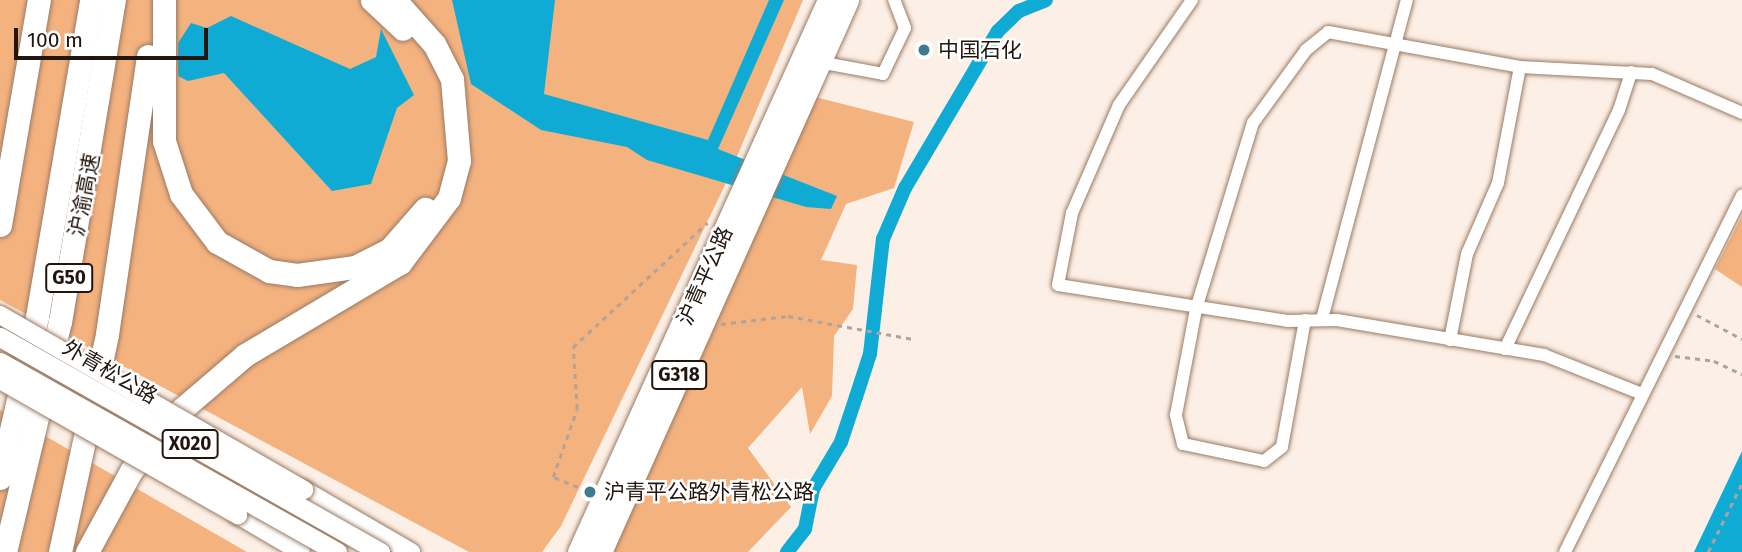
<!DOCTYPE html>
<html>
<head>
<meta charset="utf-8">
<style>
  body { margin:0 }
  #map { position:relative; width:1742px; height:552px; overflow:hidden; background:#fcefe5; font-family:"Fira Sans","Noto Sans SC",sans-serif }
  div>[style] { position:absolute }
  .green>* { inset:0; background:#f4b27f }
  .water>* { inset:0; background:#10abd5 }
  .canal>* { height:14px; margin:-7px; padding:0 7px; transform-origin:7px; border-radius:7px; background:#10abd5 }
  .path>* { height:2.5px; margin-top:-1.25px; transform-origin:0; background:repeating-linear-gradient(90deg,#b0a39a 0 5px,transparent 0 10px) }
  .roads { filter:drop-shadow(0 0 2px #997b64) drop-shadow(0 0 2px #997b64) }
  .street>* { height:12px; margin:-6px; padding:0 6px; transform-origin:6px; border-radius:6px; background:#fff }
  .secondary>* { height:18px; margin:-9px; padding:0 9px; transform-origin:9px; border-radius:9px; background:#fff }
  .highway>* { height:23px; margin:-11.5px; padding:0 11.5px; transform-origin:11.5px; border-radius:11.5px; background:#fff }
  .bridges { filter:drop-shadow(0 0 2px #997b64) drop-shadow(0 0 2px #997b64) }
  .secondary-bridge>* { height:18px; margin:-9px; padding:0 9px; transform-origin:9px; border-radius:9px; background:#fff }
  .primary-bridge>* { height:19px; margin:-9.5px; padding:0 9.5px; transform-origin:9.5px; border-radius:9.5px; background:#fff }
  .dots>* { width:19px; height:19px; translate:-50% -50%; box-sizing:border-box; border:4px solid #fff; border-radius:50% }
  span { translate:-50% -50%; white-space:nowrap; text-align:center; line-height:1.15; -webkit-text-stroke:5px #fff; paint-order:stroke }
  .shield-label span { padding:2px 5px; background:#fff; border:2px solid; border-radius:5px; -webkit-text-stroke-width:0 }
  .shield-label { font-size:19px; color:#21150d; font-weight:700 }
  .poi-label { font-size:21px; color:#21150d }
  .left { translate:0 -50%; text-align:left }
  .street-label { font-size:21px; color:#21150d }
  .scale { position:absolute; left:14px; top:28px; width:194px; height:32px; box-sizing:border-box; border:4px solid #21150d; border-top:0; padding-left:9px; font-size:21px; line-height:24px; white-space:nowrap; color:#21150d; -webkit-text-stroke:5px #fff; paint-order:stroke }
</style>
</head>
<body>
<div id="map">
  <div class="green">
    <i style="clip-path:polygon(0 0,803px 0,725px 185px,561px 526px,542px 552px,469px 552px,0 300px)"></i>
    <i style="clip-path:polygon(815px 97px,914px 122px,894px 188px,846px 204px,821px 260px,857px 265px,853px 309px,834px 336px,832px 396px,810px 434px,802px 387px,748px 448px,791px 507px,748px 552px,609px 552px)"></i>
    <i style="clip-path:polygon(1742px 216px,1742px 287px,1715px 269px)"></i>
    <i style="clip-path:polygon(0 410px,247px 552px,0 552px)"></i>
  </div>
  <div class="water">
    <i style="clip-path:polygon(555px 0,544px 94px,708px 140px,769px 0,784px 0,718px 149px,837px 196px,831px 209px,806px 207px,647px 160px,627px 147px,541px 130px,471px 84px,452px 0)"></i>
    <i style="clip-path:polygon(231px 16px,350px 69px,376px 57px,381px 29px,414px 95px,397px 108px,371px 184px,332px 191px,224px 73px,188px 81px,178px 76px,178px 43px,191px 23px,207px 28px)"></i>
    <i style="clip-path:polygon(1742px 451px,1742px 552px,1694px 552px)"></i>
  </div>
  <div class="canal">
    <i style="left:787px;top:552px;width:29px;rotate:-52deg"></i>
    <i style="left:805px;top:529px;width:41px;rotate:-78.7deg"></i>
    <i style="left:813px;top:489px;width:55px;rotate:-59.2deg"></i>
    <i style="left:841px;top:442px;width:47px;rotate:-71.6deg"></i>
    <i style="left:856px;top:397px;width:45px;rotate:-72deg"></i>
    <i style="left:870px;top:354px;width:116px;rotate:-83.6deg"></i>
    <i style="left:883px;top:239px;width:56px;rotate:-66.7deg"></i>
    <i style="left:905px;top:188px;width:182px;rotate:-59.4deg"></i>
    <i style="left:998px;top:31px;width:29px;rotate:-44deg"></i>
    <i style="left:1019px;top:11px;width:29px;rotate:-22deg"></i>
  </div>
  <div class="path">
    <i style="left:1697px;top:315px;width:51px;rotate:28.1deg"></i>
    <i style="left:721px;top:324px;width:67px;rotate:-6.8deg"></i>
    <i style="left:788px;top:316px;width:127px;rotate:10.4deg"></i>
    <i style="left:1675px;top:356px;width:39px;rotate:7deg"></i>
    <i style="left:1714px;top:361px;width:31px;rotate:25deg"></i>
    <i style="left:587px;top:491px;width:37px;rotate:-158deg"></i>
    <i style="left:553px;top:477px;width:72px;rotate:-70.6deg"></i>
    <i style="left:577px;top:409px;width:62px;rotate:-93.7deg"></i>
    <i style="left:573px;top:347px;width:183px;rotate:-42.8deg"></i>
    <i style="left:1708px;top:552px;width:77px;rotate:-63.8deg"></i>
  </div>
  <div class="roads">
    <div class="street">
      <i style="left:1192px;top:0;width:128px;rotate:124.8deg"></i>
      <i style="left:1119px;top:105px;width:118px;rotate:113.5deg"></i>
      <i style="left:1072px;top:213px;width:73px;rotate:101deg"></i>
      <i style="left:1058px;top:285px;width:232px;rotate:8.9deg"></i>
      <i style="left:1287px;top:321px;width:50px;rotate:-1.1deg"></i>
      <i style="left:1337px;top:320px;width:210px;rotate:9.6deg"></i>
      <i style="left:1544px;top:355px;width:105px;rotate:21.7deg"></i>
      <i style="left:819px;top:62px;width:65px;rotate:10.6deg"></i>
      <i style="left:883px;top:74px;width:51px;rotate:-64.4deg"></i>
      <i style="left:905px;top:28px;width:30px;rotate:-111deg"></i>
      <i style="left:1322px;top:319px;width:330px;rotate:-75.1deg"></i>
      <i style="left:1305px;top:320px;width:129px;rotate:100.3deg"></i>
      <i style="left:1282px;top:447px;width:23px;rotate:142deg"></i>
      <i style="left:1264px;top:461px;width:83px;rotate:-168.1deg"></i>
      <i style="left:1183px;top:444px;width:30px;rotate:-104deg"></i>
      <i style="left:1176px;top:415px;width:108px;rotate:-79.3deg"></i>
      <i style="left:1196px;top:309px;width:195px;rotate:-73deg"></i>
      <i style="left:1253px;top:123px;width:90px;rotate:-54deg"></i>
      <i style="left:1306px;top:50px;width:28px;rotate:-39deg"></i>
      <i style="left:1328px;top:32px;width:195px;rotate:10.3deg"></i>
      <i style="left:1520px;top:67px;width:132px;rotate:3deg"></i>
      <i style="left:1652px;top:74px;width:98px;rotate:23.4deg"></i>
      <i style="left:1450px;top:340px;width:88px;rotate:-78.8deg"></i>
      <i style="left:1467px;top:254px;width:77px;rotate:-66.4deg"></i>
      <i style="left:1498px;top:183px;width:118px;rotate:-79.3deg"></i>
      <i style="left:1505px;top:349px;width:265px;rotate:-64.5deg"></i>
      <i style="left:1619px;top:110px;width:40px;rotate:-72deg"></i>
      <i style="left:1565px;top:552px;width:398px;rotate:-63.6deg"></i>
    </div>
    <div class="secondary">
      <i style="left:304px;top:490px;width:124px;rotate:30.1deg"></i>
      <i style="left:238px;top:515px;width:73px;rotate:30.4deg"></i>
    </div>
    <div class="highway">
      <i style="left:164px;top:0;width:141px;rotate:90deg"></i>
      <i style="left:164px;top:141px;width:56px;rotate:72.2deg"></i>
      <i style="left:181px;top:194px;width:60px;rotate:53.1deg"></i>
      <i style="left:217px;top:242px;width:60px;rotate:29.1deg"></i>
      <i style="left:269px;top:271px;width:28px;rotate:8deg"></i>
      <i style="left:297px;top:275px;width:59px;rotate:-7.9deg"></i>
      <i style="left:355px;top:267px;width:38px;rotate:-27deg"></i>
      <i style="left:389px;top:250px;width:55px;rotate:-48.7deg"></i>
      <i style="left:372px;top:0;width:42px;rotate:43.1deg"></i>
      <i style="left:0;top:225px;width:228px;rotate:-80.2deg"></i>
      <i style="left:0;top:478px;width:165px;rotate:-77.1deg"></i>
      <i style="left:37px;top:317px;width:322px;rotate:-80.3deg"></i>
      <i style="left:5px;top:552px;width:236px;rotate:-76.6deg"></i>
      <i style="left:60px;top:322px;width:326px;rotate:-80.5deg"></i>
      <i style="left:60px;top:552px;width:223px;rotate:-77.8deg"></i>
      <i style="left:107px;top:334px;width:281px;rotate:-81.6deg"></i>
      <i style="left:87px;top:552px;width:92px;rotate:-61.5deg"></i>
      <i style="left:131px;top:471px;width:80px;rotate:-50.6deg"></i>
      <i style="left:182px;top:409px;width:83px;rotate:-40.6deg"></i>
      <i style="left:245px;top:355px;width:180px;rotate:-30.7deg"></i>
      <i style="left:400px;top:263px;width:81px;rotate:-53deg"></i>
      <i style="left:449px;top:198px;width:38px;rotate:-75deg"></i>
      <i style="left:459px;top:161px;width:82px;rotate:-94.9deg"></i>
      <i style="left:452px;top:79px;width:39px;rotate:-117deg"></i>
      <i style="left:434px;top:44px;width:59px;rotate:-131.6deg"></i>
      <i style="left:579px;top:552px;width:606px;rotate:-65.63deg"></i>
      <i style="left:600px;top:552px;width:605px;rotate:-65.89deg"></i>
    </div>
  </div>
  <div class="bridges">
    <div class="secondary-bridge">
      <i style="left:0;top:315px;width:351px;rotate:29.9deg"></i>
      <i style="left:0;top:380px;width:274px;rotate:29.6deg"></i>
    </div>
    <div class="primary-bridge">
      <i style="left:0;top:337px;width:437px;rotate:29.5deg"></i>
      <i style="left:0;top:362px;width:387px;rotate:29.4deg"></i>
    </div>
  </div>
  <div class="dots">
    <i style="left:924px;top:50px;background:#3d7b91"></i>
    <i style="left:590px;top:492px;background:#3d7b91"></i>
  </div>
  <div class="shield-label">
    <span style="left:69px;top:278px">G50</span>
    <span style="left:679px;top:375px">G318</span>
    <span style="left:190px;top:444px">X020</span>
  </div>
  <div class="poi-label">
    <span class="left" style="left:938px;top:50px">中国石化</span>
    <span class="left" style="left:604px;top:492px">沪青平公路外青松公路</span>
  </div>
  <div class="street-label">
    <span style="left:84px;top:195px;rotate:-79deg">沪渝高速</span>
    <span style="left:705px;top:276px;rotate:-66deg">沪青平公路</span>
    <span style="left:110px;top:372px;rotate:30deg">外青松公路</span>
  </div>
  <div class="scale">100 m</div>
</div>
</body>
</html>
